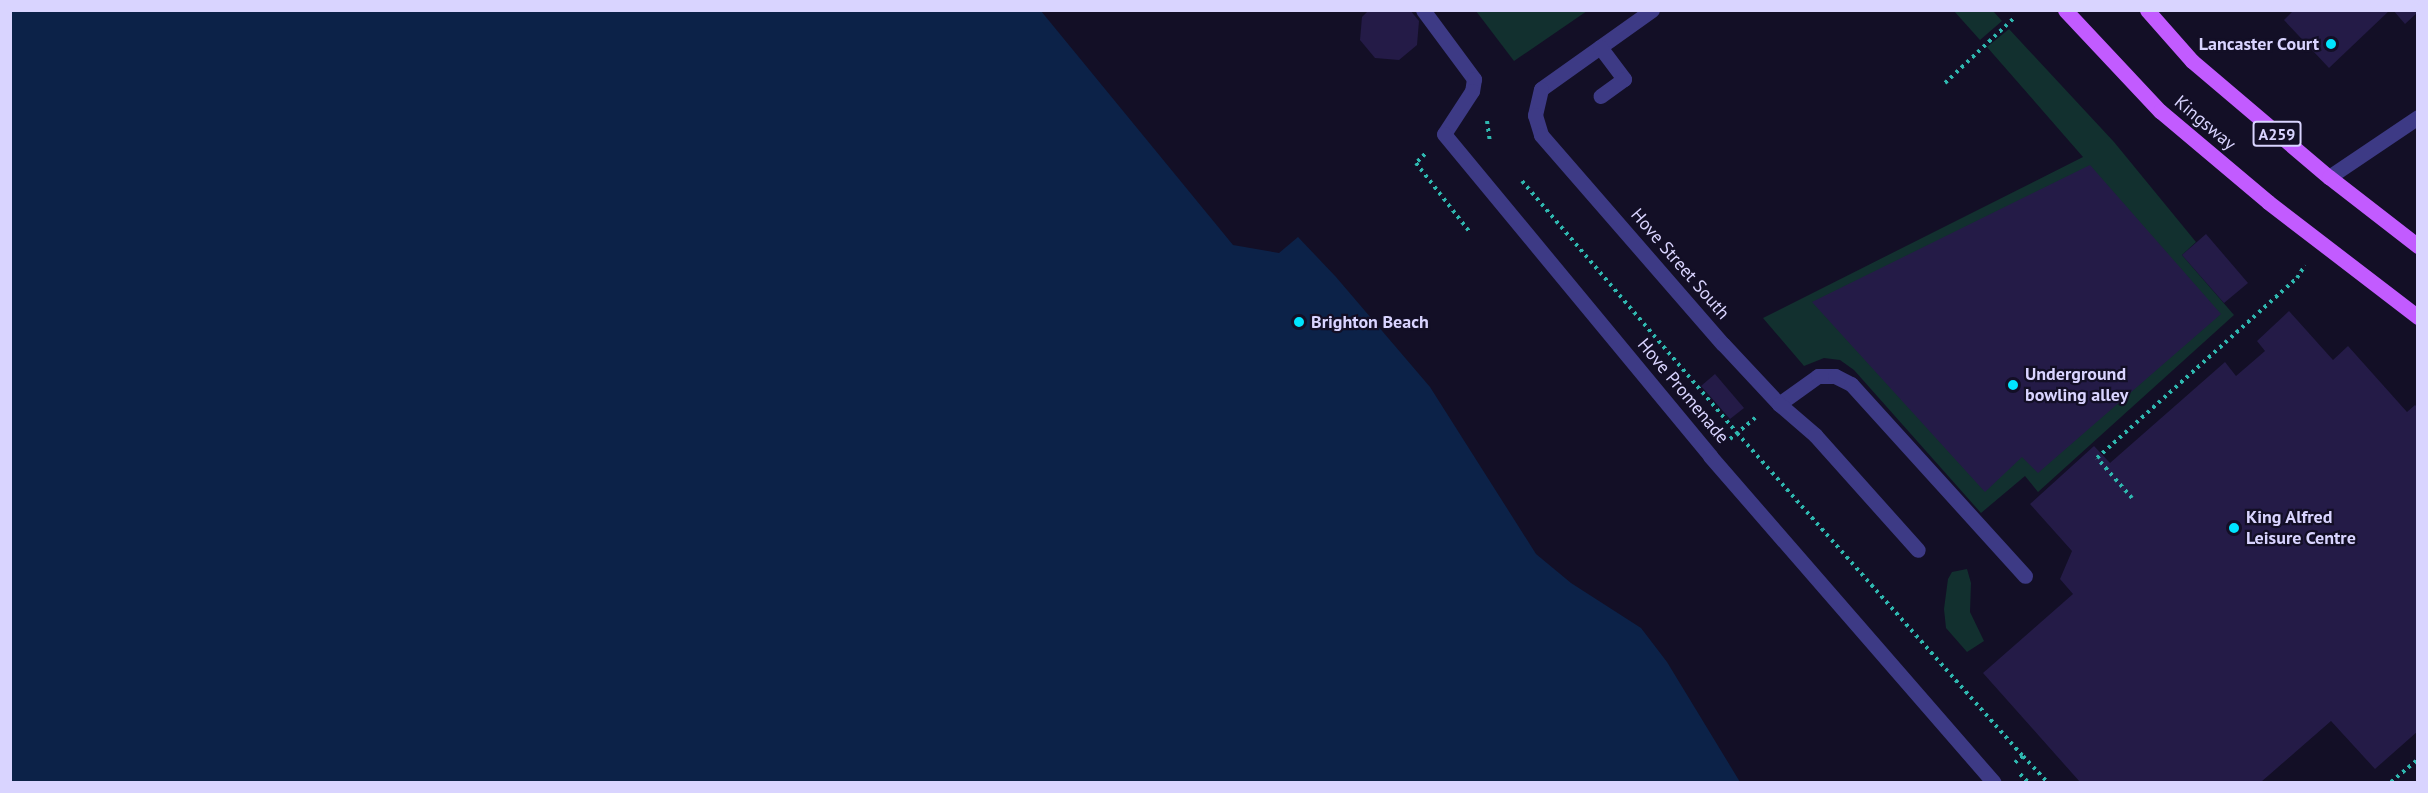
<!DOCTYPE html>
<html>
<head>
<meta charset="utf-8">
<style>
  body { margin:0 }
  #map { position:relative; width:2428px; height:793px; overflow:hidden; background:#130f26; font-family:"PT Sans",sans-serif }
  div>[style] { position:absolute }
  .green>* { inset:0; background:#12302f }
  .water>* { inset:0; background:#0c2248 }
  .building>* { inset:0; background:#241b47 }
  .path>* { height:4px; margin-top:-2px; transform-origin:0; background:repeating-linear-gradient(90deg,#2fb8b0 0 3px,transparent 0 7.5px) }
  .lane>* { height:15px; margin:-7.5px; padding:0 7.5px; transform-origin:7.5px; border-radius:7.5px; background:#3d3a85 }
  .street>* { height:15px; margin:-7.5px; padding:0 7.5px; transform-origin:7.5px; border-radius:7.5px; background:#3d3a85 }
  .primary>* { height:15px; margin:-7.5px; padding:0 7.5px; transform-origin:7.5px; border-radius:7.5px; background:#c25bff }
  .dots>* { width:16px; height:16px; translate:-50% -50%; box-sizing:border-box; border:3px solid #130f26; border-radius:50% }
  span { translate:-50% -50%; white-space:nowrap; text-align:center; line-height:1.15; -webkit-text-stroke:4.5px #130f26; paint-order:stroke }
  .shield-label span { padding:2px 4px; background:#130f26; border:2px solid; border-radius:4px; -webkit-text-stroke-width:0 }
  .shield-label { font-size:16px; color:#d9d4ff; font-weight:700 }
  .poi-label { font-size:18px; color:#d9d4ff; font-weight:700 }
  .right { translate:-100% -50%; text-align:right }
  .left { translate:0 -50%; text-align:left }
  .street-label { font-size:18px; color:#d9d4ff }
  .frame { position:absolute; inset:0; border:12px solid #d9d4ff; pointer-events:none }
</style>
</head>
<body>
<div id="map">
  <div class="green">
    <i style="clip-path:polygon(1476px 11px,1587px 11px,1514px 61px)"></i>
    <i style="clip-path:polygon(1954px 11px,1993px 11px,2002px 21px,1980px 40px)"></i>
    <i style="clip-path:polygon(2009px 29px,2114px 142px,2196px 242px,2182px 255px,2234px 315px,2038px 492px,2025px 476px,1981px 513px,1854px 370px,1840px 360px,1824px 358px,1804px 366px,1763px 318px,2083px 157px,1987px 47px)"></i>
    <i style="clip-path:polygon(1967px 569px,1971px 583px,1970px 612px,1984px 641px,1967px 652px,1946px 628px,1944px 609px,1948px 579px,1952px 572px)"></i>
  </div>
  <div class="water">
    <i style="clip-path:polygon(10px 11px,1041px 11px,1233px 245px,1279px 253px,1298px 237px,1336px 277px,1430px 387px,1536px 554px,1571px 583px,1641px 628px,1667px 662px,1740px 782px,11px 782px)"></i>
  </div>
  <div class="building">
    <i style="clip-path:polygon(1369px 10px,1410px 10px,1419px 21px,1417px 45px,1399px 60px,1375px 58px,1360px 40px,1362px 17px)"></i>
    <i style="clip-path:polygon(2294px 10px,2390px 10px,2329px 68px,2284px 20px)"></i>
    <i style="clip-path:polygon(2393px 10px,2418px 10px,2418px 12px,2405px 24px)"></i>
    <i style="clip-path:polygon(2090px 165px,2221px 314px,2038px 473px,2022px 457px,1985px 492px,1812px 302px)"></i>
    <i style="clip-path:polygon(2206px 234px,2248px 283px,2224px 303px,2182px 255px)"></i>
    <i style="clip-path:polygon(2289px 311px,2333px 360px,2348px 346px,2407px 412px,2415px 405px,2418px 408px,2418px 731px,2375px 769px,2331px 721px,2261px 782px,2080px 782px,1983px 673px,2073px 594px,2060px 579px,2072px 551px,2030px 504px,2094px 446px,2110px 463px,2225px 362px,2236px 376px,2265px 351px,2257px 341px)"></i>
    <i style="clip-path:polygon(1715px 374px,1744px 408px,1730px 419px,1701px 386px)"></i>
  </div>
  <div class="path">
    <i style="left:1945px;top:83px;width:95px;rotate:-43.3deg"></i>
    <i style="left:1487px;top:121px;width:22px;rotate:82deg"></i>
    <i style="left:1425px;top:154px;width:13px;rotate:135deg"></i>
    <i style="left:1416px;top:163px;width:86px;rotate:52.1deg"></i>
    <i style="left:1522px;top:181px;width:331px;rotate:49.5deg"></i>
    <i style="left:1737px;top:433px;width:431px;rotate:48.5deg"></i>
    <i style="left:2023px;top:756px;width:13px;rotate:141deg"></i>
    <i style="left:1730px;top:439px;width:33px;rotate:-40deg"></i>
    <i style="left:2132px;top:498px;width:53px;rotate:-131.2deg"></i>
    <i style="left:2097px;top:458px;width:269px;rotate:-42deg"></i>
    <i style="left:2297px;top:278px;width:15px;rotate:-58deg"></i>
    <i style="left:2023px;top:756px;width:35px;rotate:47deg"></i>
    <i style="left:2020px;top:774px;width:11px;rotate:45deg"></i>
    <i style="left:2391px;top:782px;width:35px;rotate:-40deg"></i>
  </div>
  <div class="lane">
    <i style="left:1779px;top:404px;width:48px;rotate:-35.7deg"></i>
    <i style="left:1818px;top:376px;width:17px"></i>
    <i style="left:1835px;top:376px;width:18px;rotate:27deg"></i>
    <i style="left:1851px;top:384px;width:259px;rotate:47.8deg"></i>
  </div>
  <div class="street">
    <i style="left:1423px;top:10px;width:86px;rotate:53.5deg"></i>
    <i style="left:1474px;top:79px;width:12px;rotate:99deg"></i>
    <i style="left:1472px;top:91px;width:51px;rotate:123.1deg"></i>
    <i style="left:1444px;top:134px;width:418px;rotate:50.4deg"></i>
    <i style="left:1710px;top:456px;width:432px;rotate:49deg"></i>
    <i style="left:1652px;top:10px;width:136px;rotate:144.6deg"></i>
    <i style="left:1541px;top:89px;width:27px;rotate:103deg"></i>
    <i style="left:1535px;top:115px;width:21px;rotate:73deg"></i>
    <i style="left:1541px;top:135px;width:277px;rotate:49deg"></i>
    <i style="left:1723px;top:344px;width:82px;rotate:47deg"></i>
    <i style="left:1779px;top:404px;width:48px;rotate:40.7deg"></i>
    <i style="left:1815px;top:435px;width:154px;rotate:48.2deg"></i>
    <i style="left:1600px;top:47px;width:40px;rotate:53deg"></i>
    <i style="left:1624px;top:79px;width:29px;rotate:144deg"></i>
    <i style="left:2329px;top:177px;width:107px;rotate:-34deg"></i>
  </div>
  <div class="primary">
    <i style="left:2065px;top:10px;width:139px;rotate:46.8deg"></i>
    <i style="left:2160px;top:111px;width:141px;rotate:40.1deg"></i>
    <i style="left:2268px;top:202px;width:189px;rotate:37.5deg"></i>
    <i style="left:2147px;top:10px;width:68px;rotate:48.6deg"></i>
    <i style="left:2192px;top:61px;width:180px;rotate:40.3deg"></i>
    <i style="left:2329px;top:177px;width:113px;rotate:37.8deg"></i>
  </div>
  <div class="dots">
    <i style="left:2331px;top:44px;background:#00e5ff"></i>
    <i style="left:1299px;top:322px;background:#00e5ff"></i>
    <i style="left:2013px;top:385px;background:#00e5ff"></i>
    <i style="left:2234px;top:528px;background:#00e5ff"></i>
  </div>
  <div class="shield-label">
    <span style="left:2277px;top:134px">A259</span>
  </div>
  <div class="poi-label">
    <span class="right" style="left:2319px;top:44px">Lancaster Court</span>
    <span class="left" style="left:1311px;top:322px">Brighton Beach</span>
    <span class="left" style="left:2025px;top:385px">Underground<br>bowling alley</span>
    <span class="left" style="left:2246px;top:528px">King Alfred<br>Leisure Centre</span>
  </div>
  <div class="street-label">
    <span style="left:2205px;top:123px;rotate:40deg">Kingsway</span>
    <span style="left:1680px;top:264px;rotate:49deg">Hove Street South</span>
    <span style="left:1683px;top:391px;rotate:50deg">Hove Promenade</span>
  </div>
  <div class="frame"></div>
</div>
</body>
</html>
